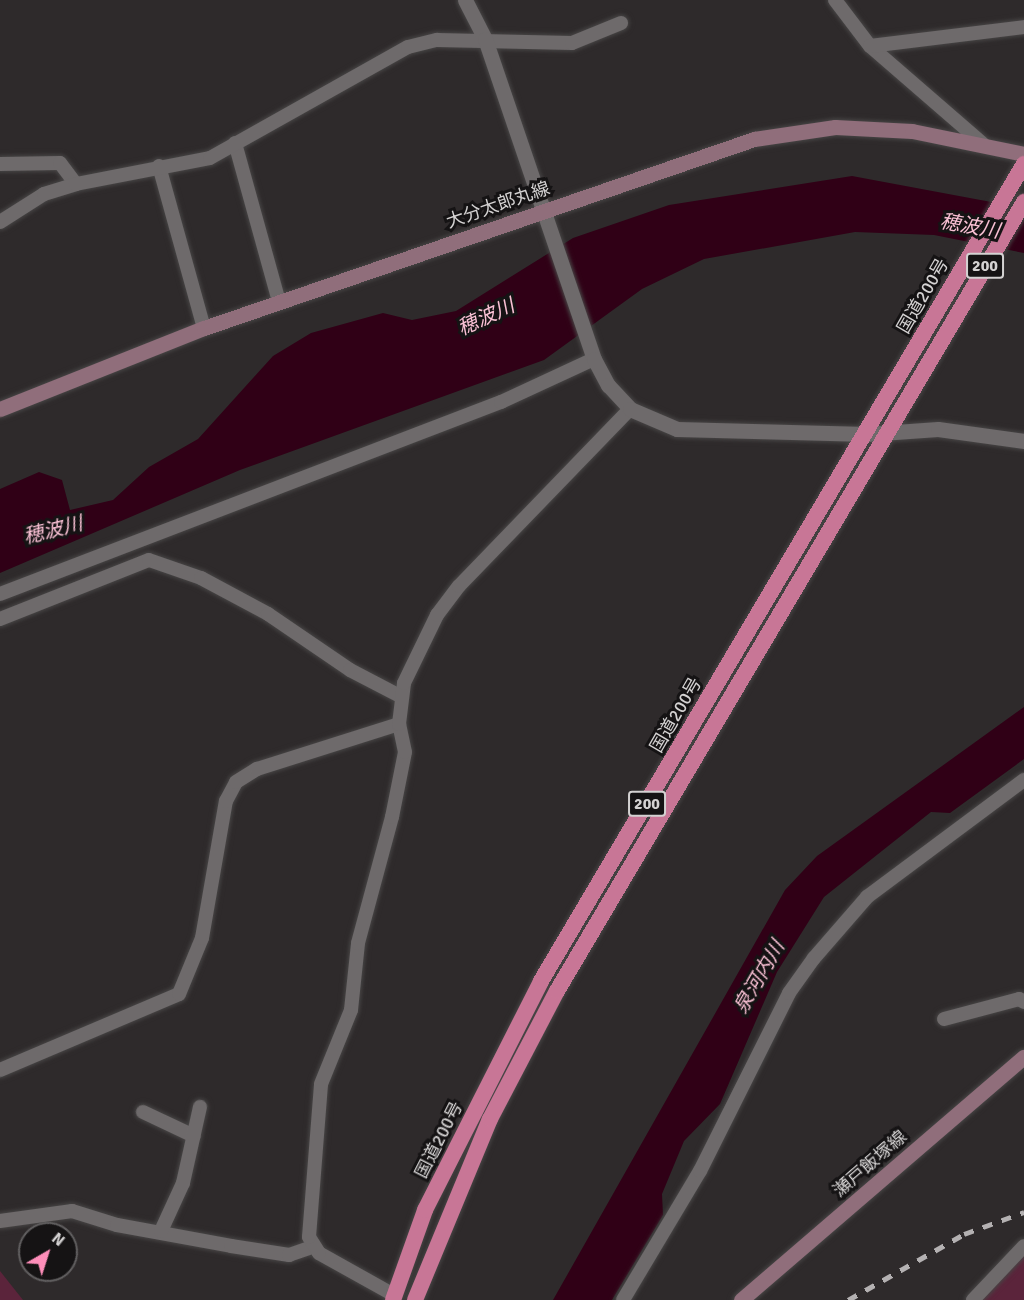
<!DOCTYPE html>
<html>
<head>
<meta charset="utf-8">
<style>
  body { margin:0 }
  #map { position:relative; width:1024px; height:1300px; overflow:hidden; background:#2e2a2b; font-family:Signika,"Noto Sans JP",sans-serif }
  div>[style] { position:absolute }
  .green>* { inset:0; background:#5b243b }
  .water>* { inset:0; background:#300016 }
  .roads { filter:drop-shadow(0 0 2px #474545) drop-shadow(0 0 2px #474545) }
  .minor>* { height:14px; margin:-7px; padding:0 7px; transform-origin:7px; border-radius:7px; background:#6e6a6b }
  .tertiary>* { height:15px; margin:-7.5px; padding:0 7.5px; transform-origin:7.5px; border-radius:7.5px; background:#6e6a6b }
  .secondary>* { height:15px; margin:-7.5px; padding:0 7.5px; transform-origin:7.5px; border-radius:7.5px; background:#906e7b }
  .trunk>* { height:16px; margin:-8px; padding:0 8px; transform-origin:8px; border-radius:8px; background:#c87696 }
  .rail>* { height:4.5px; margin-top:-2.25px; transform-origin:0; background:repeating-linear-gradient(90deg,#b4b1b2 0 10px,transparent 0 20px) }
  span { translate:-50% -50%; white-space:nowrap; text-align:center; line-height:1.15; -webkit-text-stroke:6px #151314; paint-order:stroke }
  .shield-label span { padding:2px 4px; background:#151314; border:2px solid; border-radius:4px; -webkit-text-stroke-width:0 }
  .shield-label { font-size:16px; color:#d4d2d2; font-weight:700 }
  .street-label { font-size:18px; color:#d4d2d2 }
  .water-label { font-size:20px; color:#f9c0d4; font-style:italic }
  .north { position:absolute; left:18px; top:1222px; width:60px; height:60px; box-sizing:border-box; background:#151314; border:2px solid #615f60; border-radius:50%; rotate:39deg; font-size:16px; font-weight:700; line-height:24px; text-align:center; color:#d4d2d2 }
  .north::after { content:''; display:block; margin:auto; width:21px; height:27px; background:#ff8eba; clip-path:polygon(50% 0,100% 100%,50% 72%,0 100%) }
</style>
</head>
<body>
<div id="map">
  <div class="green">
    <i style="clip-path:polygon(1024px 1254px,1024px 1300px,980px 1300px)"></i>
    <i style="clip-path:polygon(0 1271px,23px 1300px,0 1300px)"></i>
  </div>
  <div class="water">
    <i style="clip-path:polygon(852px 176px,1024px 208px,1024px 253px,934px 235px,855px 232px,704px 259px,642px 289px,544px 360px,240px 470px,0 573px,0 489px,39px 472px,62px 480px,70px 510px,113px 500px,149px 467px,198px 439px,273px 356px,311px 333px,383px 313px,412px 320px,456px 311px,573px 238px,669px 205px)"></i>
    <i style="clip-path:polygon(1024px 707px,1024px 759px,950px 813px,931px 812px,824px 897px,777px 972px,720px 1104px,684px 1141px,662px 1194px,663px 1215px,612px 1300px,553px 1300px,785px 890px,817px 856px)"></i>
  </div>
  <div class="roads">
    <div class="minor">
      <i style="left:835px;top:0;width:58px;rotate:52.7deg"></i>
      <i style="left:870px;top:46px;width:150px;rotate:40.9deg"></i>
      <i style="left:870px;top:46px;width:155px;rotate:-7deg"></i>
      <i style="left:235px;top:143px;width:165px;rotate:74.5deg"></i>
      <i style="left:0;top:164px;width:60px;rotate:-1deg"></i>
      <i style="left:60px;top:163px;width:26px;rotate:53deg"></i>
      <i style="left:159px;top:166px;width:168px;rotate:74.5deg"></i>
      <i style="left:0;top:222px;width:52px;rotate:-32.5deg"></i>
      <i style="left:44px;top:194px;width:34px;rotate:-17deg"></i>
      <i style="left:76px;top:184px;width:136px;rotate:-11deg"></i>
      <i style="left:210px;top:158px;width:227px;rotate:-29.3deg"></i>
      <i style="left:408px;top:47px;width:30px;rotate:-14deg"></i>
      <i style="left:437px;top:40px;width:135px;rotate:1.3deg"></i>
      <i style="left:572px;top:43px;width:53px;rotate:-22.2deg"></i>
      <i style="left:0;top:594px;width:537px;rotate:-20.97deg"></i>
      <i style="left:501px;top:402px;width:102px;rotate:-24.8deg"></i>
      <i style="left:0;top:619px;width:160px;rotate:-21.6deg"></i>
      <i style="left:149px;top:560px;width:55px;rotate:19.1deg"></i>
      <i style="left:201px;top:578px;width:76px;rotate:28.2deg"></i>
      <i style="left:268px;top:614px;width:99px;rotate:34.3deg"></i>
      <i style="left:350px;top:670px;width:56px;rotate:27.5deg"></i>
      <i style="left:944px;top:1019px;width:78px;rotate:-14.9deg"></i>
      <i style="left:1019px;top:999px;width:6px;rotate:31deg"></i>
      <i style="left:0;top:1070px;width:194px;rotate:-23deg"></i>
      <i style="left:179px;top:994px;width:61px;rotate:-67.7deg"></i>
      <i style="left:202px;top:938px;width:139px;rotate:-80.1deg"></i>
      <i style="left:226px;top:801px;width:21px;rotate:-62deg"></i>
      <i style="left:236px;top:782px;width:25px;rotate:-32deg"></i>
      <i style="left:257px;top:769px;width:149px;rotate:-17.6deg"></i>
      <i style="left:143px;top:1112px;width:56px;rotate:25.2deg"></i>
      <i style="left:0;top:1221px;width:73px;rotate:-7.9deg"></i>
      <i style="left:72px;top:1211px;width:47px;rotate:17.3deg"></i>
      <i style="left:117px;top:1225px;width:116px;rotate:10.4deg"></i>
      <i style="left:231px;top:1246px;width:59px;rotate:8.8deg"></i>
      <i style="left:289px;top:1255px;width:24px;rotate:-19deg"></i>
      <i style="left:161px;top:1231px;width:53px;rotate:-65.4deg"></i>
      <i style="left:183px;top:1183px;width:78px;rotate:-77.4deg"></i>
      <i style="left:394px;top:1295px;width:86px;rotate:-150.8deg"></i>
      <i style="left:319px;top:1253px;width:19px;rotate:-122deg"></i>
      <i style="left:309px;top:1237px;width:153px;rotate:-85.5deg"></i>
      <i style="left:321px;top:1084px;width:80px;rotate:-67.9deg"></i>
      <i style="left:351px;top:1010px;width:67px;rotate:-84deg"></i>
      <i style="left:358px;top:943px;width:131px;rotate:-74.9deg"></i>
      <i style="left:392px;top:817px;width:66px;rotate:-78.7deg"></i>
      <i style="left:405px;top:752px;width:29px;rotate:-102deg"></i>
      <i style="left:399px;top:724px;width:41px;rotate:-83deg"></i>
      <i style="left:404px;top:683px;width:76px;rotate:-64.1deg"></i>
      <i style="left:437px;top:615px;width:36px;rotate:-53deg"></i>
      <i style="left:459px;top:586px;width:246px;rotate:-46deg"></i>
      <i style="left:623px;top:1300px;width:150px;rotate:-59.2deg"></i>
      <i style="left:700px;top:1171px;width:199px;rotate:-63.4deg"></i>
      <i style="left:789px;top:993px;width:43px;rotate:-54.5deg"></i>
      <i style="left:814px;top:958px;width:81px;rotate:-49deg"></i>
      <i style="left:867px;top:897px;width:196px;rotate:-36.7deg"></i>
      <i style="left:973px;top:1300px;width:74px;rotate:-46.6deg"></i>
    </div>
    <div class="tertiary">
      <i style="left:465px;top:0;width:44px;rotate:62.9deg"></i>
      <i style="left:485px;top:39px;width:338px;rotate:71.2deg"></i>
      <i style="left:594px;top:359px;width:30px;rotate:62deg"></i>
      <i style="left:608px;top:385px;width:33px;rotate:47deg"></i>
      <i style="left:630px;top:409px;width:51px;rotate:23.1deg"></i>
      <i style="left:677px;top:429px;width:190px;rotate:1.5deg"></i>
      <i style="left:867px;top:434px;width:71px;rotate:-4deg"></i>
      <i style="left:938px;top:429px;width:87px;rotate:7.9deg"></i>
    </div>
    <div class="secondary">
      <i style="left:0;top:409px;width:219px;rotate:-21.7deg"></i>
      <i style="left:204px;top:328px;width:582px;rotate:-18.96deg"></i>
      <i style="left:754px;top:139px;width:82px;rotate:-8.4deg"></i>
      <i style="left:835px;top:127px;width:77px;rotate:3deg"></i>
      <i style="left:912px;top:131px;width:114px;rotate:11.6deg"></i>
      <i style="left:741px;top:1300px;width:373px;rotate:-40.7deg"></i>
    </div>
    <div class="trunk">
      <i style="left:393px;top:1300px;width:96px;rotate:-70.4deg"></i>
      <i style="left:425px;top:1210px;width:257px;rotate:-63.1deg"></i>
      <i style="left:541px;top:981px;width:949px;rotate:-59.41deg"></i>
      <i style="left:415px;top:1300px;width:196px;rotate:-67.5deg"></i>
      <i style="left:490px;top:1119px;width:144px;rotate:-62.4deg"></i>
      <i style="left:557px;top:991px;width:917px;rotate:-59.38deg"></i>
    </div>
  </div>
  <div class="rail">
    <i style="left:848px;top:1300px;width:133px;rotate:-29.6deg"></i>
    <i style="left:964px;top:1234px;width:64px;rotate:-20.1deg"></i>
  </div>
  <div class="shield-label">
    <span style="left:985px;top:266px">200</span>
    <span style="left:647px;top:804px">200</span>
  </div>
  <div class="street-label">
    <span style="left:498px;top:205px;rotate:-19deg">大分太郎丸線</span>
    <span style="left:923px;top:296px;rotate:-60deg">国道200号</span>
    <span style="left:676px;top:715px;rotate:-60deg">国道200号</span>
    <span style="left:439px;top:1140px;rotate:-63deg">国道200号</span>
    <span style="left:870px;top:1164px;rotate:-41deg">瀬戸飯塚線</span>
  </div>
  <div class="water-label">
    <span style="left:970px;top:226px;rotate:10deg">穂波川</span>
    <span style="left:486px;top:317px;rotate:-25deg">穂波川</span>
    <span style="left:53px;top:530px;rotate:-14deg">穂波川</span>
    <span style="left:759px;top:977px;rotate:-60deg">泉河内川</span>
  </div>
  <div class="north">N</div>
</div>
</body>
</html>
